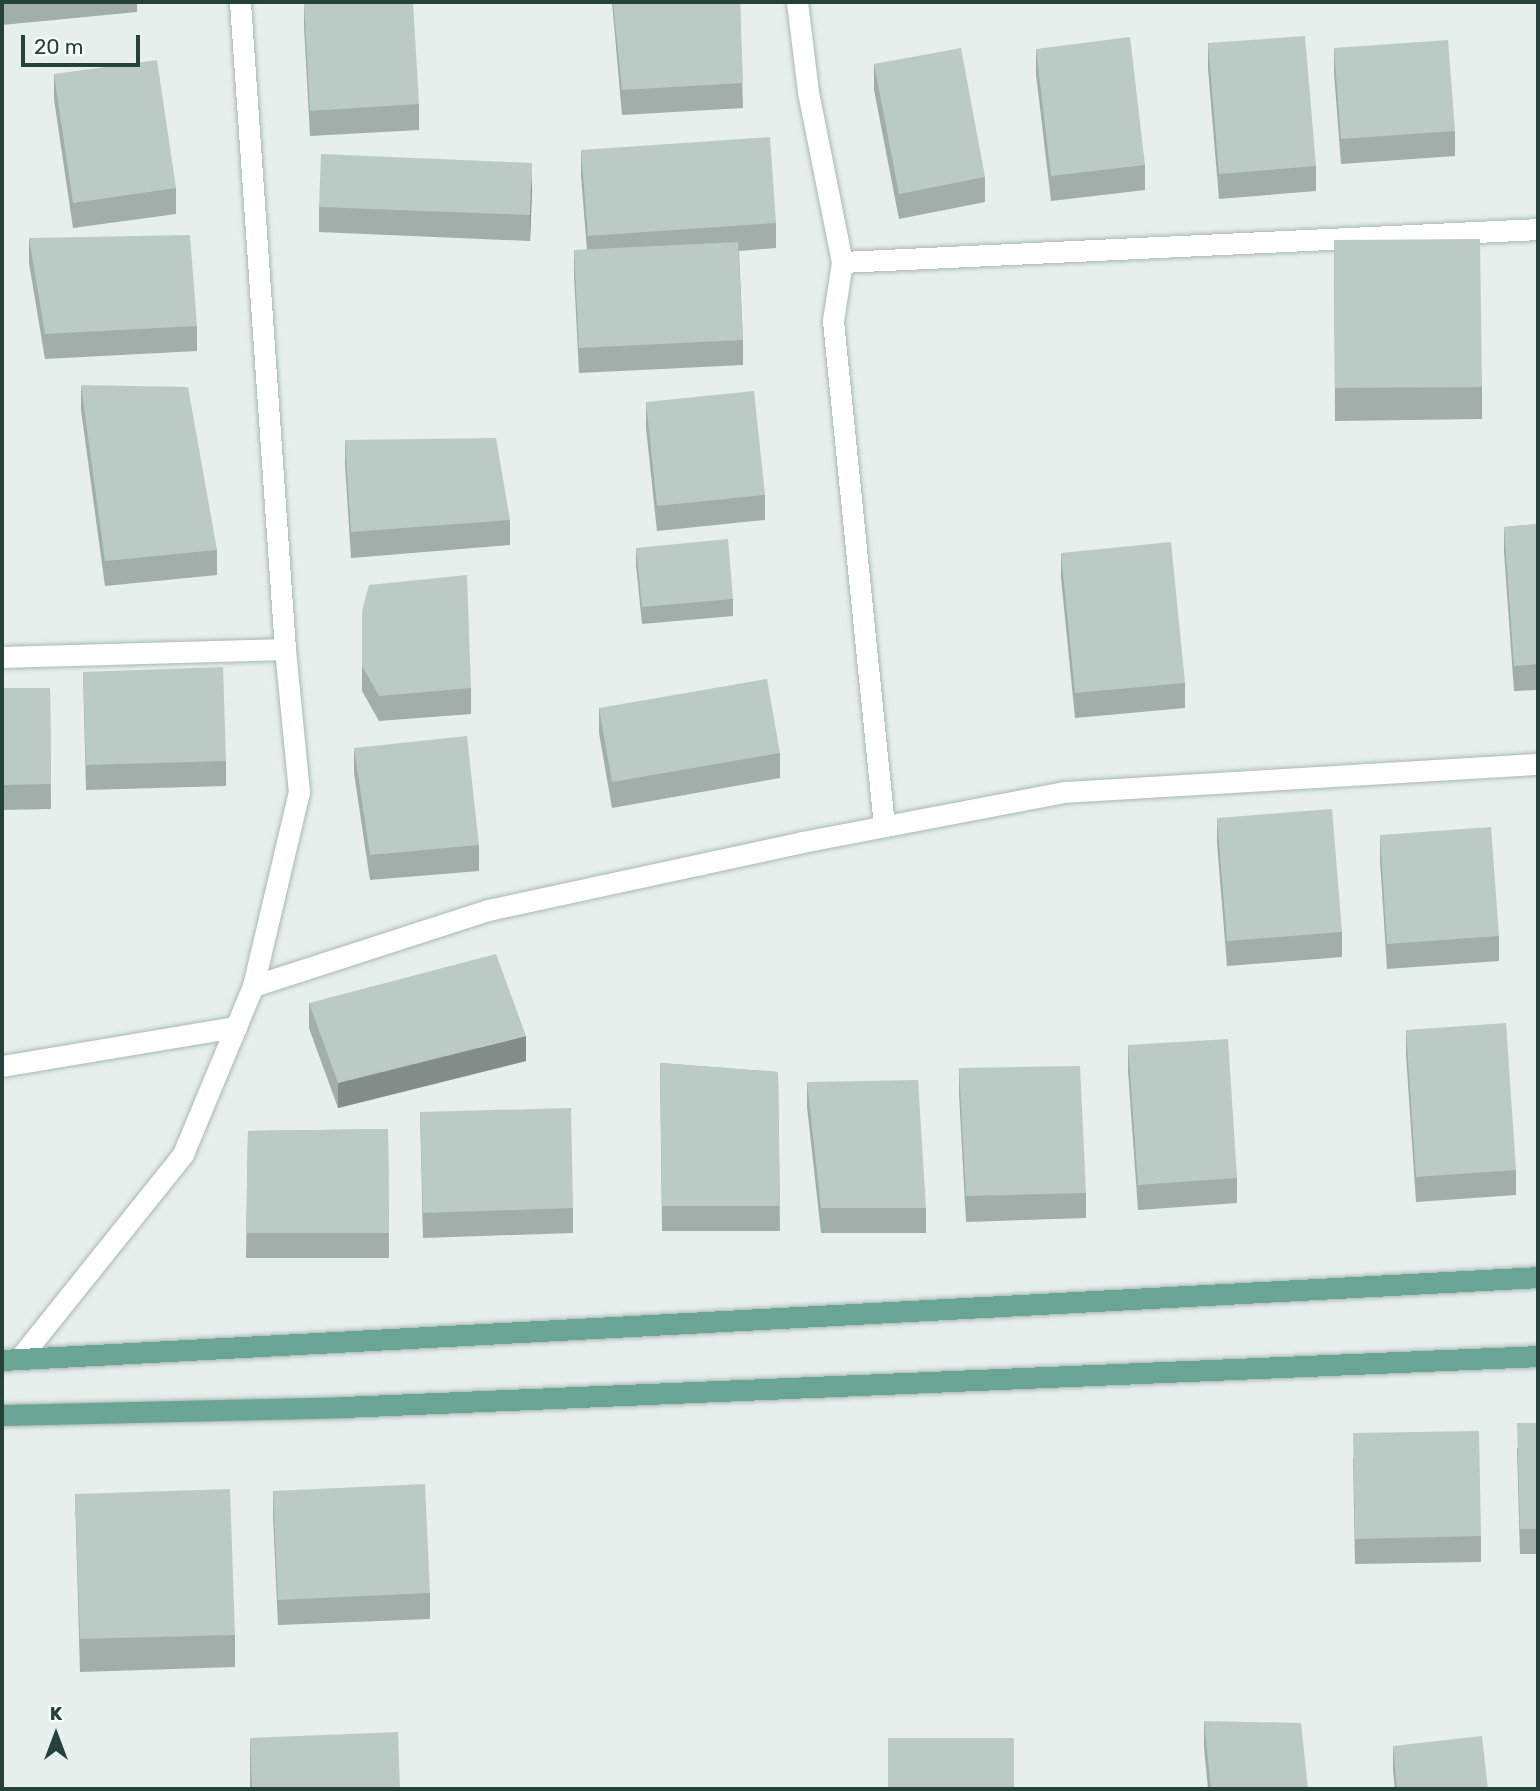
<!DOCTYPE html>
<html>
<head>
<meta charset="utf-8">
<style>
  body { margin:0 }
  #map { position:relative; width:1540px; height:1791px; overflow:hidden; background:#e6efeb; font-family:Rubik,sans-serif }
  div>[style] { position:absolute }
  .roads { filter:drop-shadow(0 0 2px #a8b8b2) drop-shadow(0 0 2px #a8b8b2) }
  .minor>* { height:21px; margin:-10.5px; padding:0 10.5px; transform-origin:10.5px; border-radius:10.5px; background:#fff }
  .major>* { height:21px; margin:-10.5px; padding:0 10.5px; transform-origin:10.5px; border-radius:10.5px; background:#6aa596 }
  .wall>* { inset:0; background:#a1aea9 }
  .shaded-wall>* { inset:0; background:#838d89 }
  .building>* { inset:0; background:#bbcac4 }
  span { translate:-50% -50%; white-space:nowrap; text-align:center; line-height:1.15; -webkit-text-stroke:7px #f7fbf9; paint-order:stroke }
  .frame { position:absolute; inset:0; border:4px solid #24423a; pointer-events:none }
  .north { position:absolute; left:21px; top:1700px; width:70px; height:70px; -webkit-text-stroke:5px #f7fbf9; paint-order:stroke; rotate:0deg; font-size:19px; font-weight:700; line-height:28px; text-align:center; color:#24423a }
  .north::after { content:''; display:block; margin:auto; width:24px; height:32px; background:#24423a; clip-path:polygon(50% 0,100% 100%,50% 72%,0 100%) }
  .scale { position:absolute; left:21px; top:35px; width:119px; height:32px; box-sizing:border-box; border:4px solid #24423a; border-top:0; padding-left:9px; font-size:21px; line-height:24px; white-space:nowrap; color:#24423a; -webkit-text-stroke:5px #f7fbf9; paint-order:stroke }
</style>
</head>
<body>
<div id="map">
  <div class="roads">
    <div class="minor">
      <i style="left:797px;top:2px;width:91px;rotate:83deg"></i>
      <i style="left:808px;top:92px;width:173px;rotate:78.7deg"></i>
      <i style="left:842px;top:262px;width:60px;rotate:98.7deg"></i>
      <i style="left:833px;top:321px;width:508px;rotate:84.23deg"></i>
      <i style="left:842px;top:262px;width:697px;rotate:-2.71deg"></i>
      <i style="left:2px;top:657px;width:283px;rotate:-1.6deg"></i>
      <i style="left:253px;top:986px;width:247px;rotate:-17.9deg"></i>
      <i style="left:488px;top:910px;width:321px;rotate:-12.2deg"></i>
      <i style="left:802px;top:842px;width:267px;rotate:-10.8deg"></i>
      <i style="left:1064px;top:792px;width:475px;rotate:-3.4deg"></i>
      <i style="left:2px;top:1066px;width:237px;rotate:-9.5deg"></i>
      <i style="left:19px;top:1359px;width:263px;rotate:-51.3deg"></i>
      <i style="left:183px;top:1154px;width:182px;rotate:-67.4deg"></i>
      <i style="left:253px;top:986px;width:199px;rotate:-76.7deg"></i>
      <i style="left:299px;top:792px;width:144px;rotate:-95.6deg"></i>
      <i style="left:285px;top:649px;width:649px;rotate:-93.98deg"></i>
    </div>
    <div class="major">
      <i style="left:2px;top:1360px;width:1538px;rotate:-3.09deg"></i>
      <i style="left:2px;top:1415px;width:341px;rotate:-1.3deg"></i>
      <i style="left:343px;top:1407px;width:1196px;rotate:-2.44deg"></i>
    </div>
  </div>
  <div class="wall">
    <i style="clip-path:polygon(2px 2px,137px 2px,137px 12px,2px 25px)"></i>
    <i style="clip-path:polygon(304px 2px,419px 104px,419px 130px,310px 136px,304px 27px)"></i>
    <i style="clip-path:polygon(612px 2px,740px 2px,743px 108px,622px 115px)"></i>
    <i style="clip-path:polygon(1208px 43px,1316px 166px,1316px 191px,1219px 199px,1208px 69px)"></i>
    <i style="clip-path:polygon(1334px 48px,1455px 131px,1455px 156px,1341px 164px,1334px 73px)"></i>
    <i style="clip-path:polygon(1036px 49px,1145px 165px,1145px 190px,1051px 201px,1036px 74px)"></i>
    <i style="clip-path:polygon(874px 64px,985px 177px,985px 202px,899px 219px,874px 90px)"></i>
    <i style="clip-path:polygon(54px 74px,176px 188px,176px 214px,73px 228px,54px 99px)"></i>
    <i style="clip-path:polygon(581px 150px,776px 223px,776px 248px,739px 251px,743px 340px,743px 365px,579px 373px,574px 275px,574px 250px,587px 250px,581px 176px)"></i>
    <i style="clip-path:polygon(532px 188px,530px 241px,319px 232px,319px 207px)"></i>
    <i style="clip-path:polygon(29px 238px,197px 326px,197px 351px,45px 359px,29px 263px)"></i>
    <i style="clip-path:polygon(1334px 240px,1482px 387px,1482px 419px,1335px 421px)"></i>
    <i style="clip-path:polygon(81px 385px,217px 550px,217px 575px,105px 586px,81px 410px)"></i>
    <i style="clip-path:polygon(646px 402px,765px 495px,765px 520px,657px 531px,646px 428px)"></i>
    <i style="clip-path:polygon(345px 440px,510px 520px,510px 545px,351px 558px,345px 465px)"></i>
    <i style="clip-path:polygon(1538px 524px,1538px 690px,1514px 691px,1504px 552px,1504px 527px)"></i>
    <i style="clip-path:polygon(636px 548px,733px 599px,733px 616px,642px 624px,636px 565px)"></i>
    <i style="clip-path:polygon(1061px 553px,1185px 683px,1185px 708px,1075px 718px,1061px 578px)"></i>
    <i style="clip-path:polygon(362px 611px,471px 688px,471px 714px,379px 721px,362px 691px)"></i>
    <i style="clip-path:polygon(83px 672px,226px 761px,226px 786px,86px 790px)"></i>
    <i style="clip-path:polygon(2px 688px,50px 688px,51px 809px,2px 810px)"></i>
    <i style="clip-path:polygon(599px 708px,780px 753px,780px 778px,612px 808px,599px 733px)"></i>
    <i style="clip-path:polygon(354px 748px,479px 845px,479px 871px,370px 880px,354px 773px)"></i>
    <i style="clip-path:polygon(1217px 818px,1342px 932px,1342px 957px,1227px 966px,1217px 843px)"></i>
    <i style="clip-path:polygon(1380px 835px,1499px 936px,1499px 961px,1387px 969px,1380px 860px)"></i>
    <i style="clip-path:polygon(309px 1003px,526px 1061px,338px 1108px,309px 1028px)"></i>
    <i style="clip-path:polygon(1406px 1030px,1516px 1170px,1516px 1195px,1416px 1202px,1406px 1055px)"></i>
    <i style="clip-path:polygon(1128px 1045px,1237px 1178px,1237px 1203px,1138px 1210px,1128px 1071px)"></i>
    <i style="clip-path:polygon(660px 1063px,778px 1072px,780px 1231px,662px 1231px)"></i>
    <i style="clip-path:polygon(959px 1068px,1086px 1193px,1086px 1218px,966px 1222px,959px 1094px)"></i>
    <i style="clip-path:polygon(807px 1082px,926px 1208px,926px 1233px,821px 1233px,807px 1107px)"></i>
    <i style="clip-path:polygon(420px 1112px,573px 1208px,573px 1233px,423px 1238px)"></i>
    <i style="clip-path:polygon(388px 1129px,389px 1258px,246px 1258px,248px 1131px)"></i>
    <i style="clip-path:polygon(1538px 1423px,1538px 1554px,1520px 1554px,1517px 1449px)"></i>
    <i style="clip-path:polygon(1353px 1458px,1481px 1536px,1481px 1562px,1355px 1564px)"></i>
    <i style="clip-path:polygon(273px 1491px,430px 1593px,430px 1619px,278px 1625px,273px 1516px)"></i>
    <i style="clip-path:polygon(75px 1494px,235px 1635px,235px 1667px,80px 1672px)"></i>
    <i style="clip-path:polygon(1204px 1721px,1308px 1789px,1208px 1789px,1204px 1747px)"></i>
    <i style="clip-path:polygon(250px 1738px,400px 1789px,250px 1789px)"></i>
    <i style="clip-path:polygon(1393px 1746px,1488px 1789px,1395px 1789px,1393px 1771px)"></i>
  </div>
  <div class="shaded-wall">
    <i style="clip-path:polygon(532px 163px,532px 188px,530px 241px,530px 215px)"></i>
    <i style="clip-path:polygon(526px 1036px,526px 1061px,338px 1108px,338px 1083px)"></i>
  </div>
  <div class="building">
    <i style="clip-path:polygon(304px 2px,413px 2px,419px 104px,310px 111px)"></i>
    <i style="clip-path:polygon(613px 2px,740px 2px,743px 83px,622px 90px)"></i>
    <i style="clip-path:polygon(1305px 36px,1316px 166px,1219px 174px,1208px 43px)"></i>
    <i style="clip-path:polygon(1130px 37px,1145px 165px,1051px 176px,1036px 49px)"></i>
    <i style="clip-path:polygon(1448px 40px,1455px 131px,1341px 139px,1334px 48px)"></i>
    <i style="clip-path:polygon(961px 48px,985px 177px,899px 194px,874px 64px)"></i>
    <i style="clip-path:polygon(157px 60px,176px 188px,73px 203px,54px 74px)"></i>
    <i style="clip-path:polygon(770px 137px,776px 223px,588px 236px,581px 150px)"></i>
    <i style="clip-path:polygon(321px 154px,532px 163px,530px 215px,319px 207px)"></i>
    <i style="clip-path:polygon(190px 235px,197px 326px,45px 334px,29px 238px)"></i>
    <i style="clip-path:polygon(1480px 239px,1482px 387px,1335px 388px,1334px 240px)"></i>
    <i style="clip-path:polygon(738px 242px,743px 340px,579px 348px,574px 250px)"></i>
    <i style="clip-path:polygon(81px 385px,188px 387px,217px 550px,105px 561px)"></i>
    <i style="clip-path:polygon(754px 391px,765px 495px,657px 506px,646px 402px)"></i>
    <i style="clip-path:polygon(496px 438px,510px 520px,351px 532px,345px 440px)"></i>
    <i style="clip-path:polygon(1538px 524px,1538px 664px,1514px 666px,1504px 527px)"></i>
    <i style="clip-path:polygon(728px 539px,733px 599px,642px 607px,636px 548px)"></i>
    <i style="clip-path:polygon(1171px 542px,1185px 683px,1075px 693px,1061px 553px)"></i>
    <i style="clip-path:polygon(467px 575px,471px 688px,379px 696px,362px 666px,362px 611px,369px 585px)"></i>
    <i style="clip-path:polygon(223px 667px,226px 761px,86px 765px,83px 672px)"></i>
    <i style="clip-path:polygon(767px 679px,780px 753px,612px 782px,599px 708px)"></i>
    <i style="clip-path:polygon(2px 688px,50px 688px,51px 784px,2px 785px)"></i>
    <i style="clip-path:polygon(467px 736px,479px 845px,370px 855px,354px 748px)"></i>
    <i style="clip-path:polygon(1332px 809px,1342px 932px,1227px 941px,1217px 818px)"></i>
    <i style="clip-path:polygon(1491px 827px,1499px 936px,1387px 944px,1380px 835px)"></i>
    <i style="clip-path:polygon(496px 954px,526px 1036px,338px 1083px,309px 1003px)"></i>
    <i style="clip-path:polygon(1506px 1023px,1516px 1170px,1416px 1177px,1406px 1030px)"></i>
    <i style="clip-path:polygon(1228px 1039px,1237px 1178px,1138px 1185px,1128px 1045px)"></i>
    <i style="clip-path:polygon(660px 1063px,778px 1072px,780px 1206px,662px 1206px)"></i>
    <i style="clip-path:polygon(1080px 1066px,1086px 1193px,966px 1196px,959px 1068px)"></i>
    <i style="clip-path:polygon(918px 1080px,926px 1208px,821px 1208px,807px 1082px)"></i>
    <i style="clip-path:polygon(571px 1108px,573px 1208px,423px 1213px,420px 1112px)"></i>
    <i style="clip-path:polygon(388px 1129px,389px 1233px,246px 1233px,248px 1131px)"></i>
    <i style="clip-path:polygon(1517px 1423px,1538px 1423px,1538px 1529px,1520px 1529px)"></i>
    <i style="clip-path:polygon(1479px 1431px,1481px 1536px,1355px 1539px,1353px 1433px)"></i>
    <i style="clip-path:polygon(425px 1484px,430px 1593px,278px 1600px,273px 1491px)"></i>
    <i style="clip-path:polygon(230px 1489px,235px 1635px,80px 1639px,75px 1494px)"></i>
    <i style="clip-path:polygon(1204px 1721px,1301px 1723px,1308px 1789px,1211px 1789px)"></i>
    <i style="clip-path:polygon(398px 1732px,400px 1789px,252px 1789px,250px 1738px)"></i>
    <i style="clip-path:polygon(1482px 1736px,1488px 1789px,1397px 1789px,1393px 1746px)"></i>
    <i style="clip-path:polygon(888px 1738px,1014px 1738px,1014px 1789px,888px 1789px)"></i>
  </div>
  <div class="frame"></div>
  <div class="north">K</div>
  <div class="scale">20 m</div>
</div>
</body>
</html>
